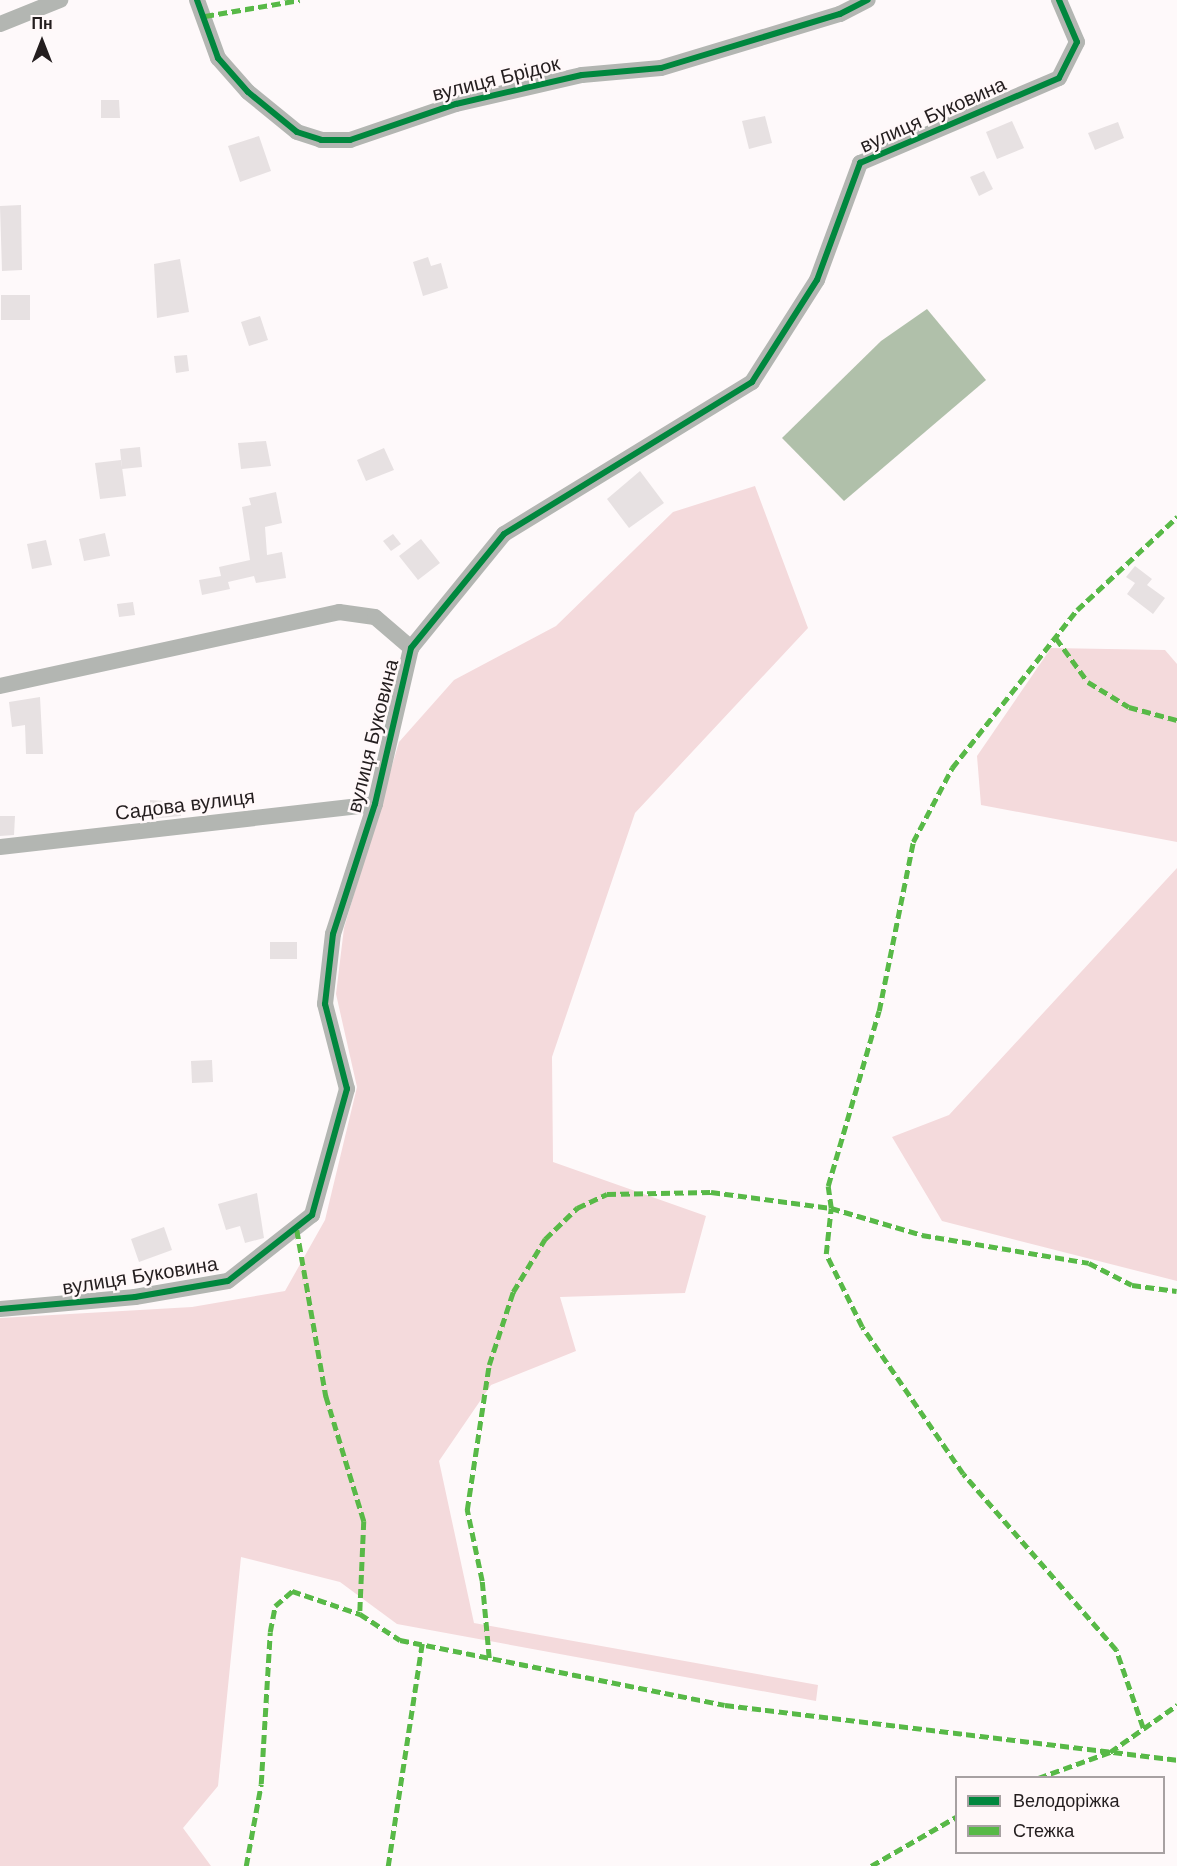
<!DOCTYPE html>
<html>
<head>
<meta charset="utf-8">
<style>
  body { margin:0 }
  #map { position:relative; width:1177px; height:1866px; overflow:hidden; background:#fef9fa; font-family:Arial,sans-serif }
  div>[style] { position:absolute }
  .green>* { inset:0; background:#f4dadc }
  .water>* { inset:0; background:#b0c0aa }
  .building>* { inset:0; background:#e7e1e2 }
  .street>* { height:16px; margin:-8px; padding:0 8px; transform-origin:8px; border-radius:8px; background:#b3b6b2 }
  .quiet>* { height:4.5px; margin-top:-2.25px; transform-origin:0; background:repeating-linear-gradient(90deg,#58b947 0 9px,transparent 0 13.5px) }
  .cycleway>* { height:6px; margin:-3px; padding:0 3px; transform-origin:3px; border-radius:3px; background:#00873e }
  span { translate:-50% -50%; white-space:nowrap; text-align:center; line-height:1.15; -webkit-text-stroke:5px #fff8f9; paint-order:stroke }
  .street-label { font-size:20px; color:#241e1f }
  .legend { position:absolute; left:955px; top:1776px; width:210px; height:78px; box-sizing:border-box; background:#fff8f9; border:2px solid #a7a1a2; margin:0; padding:8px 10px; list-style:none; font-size:18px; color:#241e1f }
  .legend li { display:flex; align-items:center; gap:12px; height:30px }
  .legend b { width:30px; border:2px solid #a7a1a2 }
  .north { position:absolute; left:12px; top:12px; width:60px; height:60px; -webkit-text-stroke:4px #fff8f9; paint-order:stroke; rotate:0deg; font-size:16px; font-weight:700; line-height:24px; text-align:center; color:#241e1f }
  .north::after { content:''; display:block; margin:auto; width:21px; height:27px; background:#241e1f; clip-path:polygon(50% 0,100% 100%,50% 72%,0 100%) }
</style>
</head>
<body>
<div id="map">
  <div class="green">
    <i style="clip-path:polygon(755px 486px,808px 628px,635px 813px,552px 1057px,553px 1162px,706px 1216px,685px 1293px,560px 1297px,576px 1351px,491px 1385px,439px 1461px,474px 1623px,818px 1685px,816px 1701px,397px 1624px,340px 1582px,241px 1557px,218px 1786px,183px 1828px,211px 1866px,0 1866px,0 1318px,192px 1307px,285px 1291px,325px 1220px,357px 1087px,336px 994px,344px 928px,399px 742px,454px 680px,556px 626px,673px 512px)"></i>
    <i style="clip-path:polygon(1051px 648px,1165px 650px,1177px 664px,1177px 842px,981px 805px,977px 756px)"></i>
    <i style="clip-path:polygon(1177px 868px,1177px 1281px,942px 1221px,892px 1137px,949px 1115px)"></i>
  </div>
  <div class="water">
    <i style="clip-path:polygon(927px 309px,986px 380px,844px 501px,782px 438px,881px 341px)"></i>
  </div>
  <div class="building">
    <i style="clip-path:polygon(101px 100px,119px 100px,120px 118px,101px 118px)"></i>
    <i style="clip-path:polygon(765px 116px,772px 143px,749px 149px,742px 121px)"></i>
    <i style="clip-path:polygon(1012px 121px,1024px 148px,997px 159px,986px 132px)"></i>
    <i style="clip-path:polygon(1118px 122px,1124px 138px,1095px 150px,1088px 133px)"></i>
    <i style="clip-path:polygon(259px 136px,271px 171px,240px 182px,228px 146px)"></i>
    <i style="clip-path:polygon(984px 171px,993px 189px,979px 196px,970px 177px)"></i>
    <i style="clip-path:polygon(21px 205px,22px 270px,2px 271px,0 206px)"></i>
    <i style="clip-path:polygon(428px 257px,431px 266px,441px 263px,448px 288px,423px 296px,413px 262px)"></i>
    <i style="clip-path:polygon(180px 259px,189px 312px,157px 318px,154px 264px)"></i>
    <i style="clip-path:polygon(1px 295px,30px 295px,30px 320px,1px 320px)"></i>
    <i style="clip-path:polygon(260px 316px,268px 340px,249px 346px,241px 322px)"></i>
    <i style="clip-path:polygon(187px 355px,189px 371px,176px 373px,174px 356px)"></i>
    <i style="clip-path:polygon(266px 441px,271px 466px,241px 469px,238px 443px)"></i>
    <i style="clip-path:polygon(140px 447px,142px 467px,122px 469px,120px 449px)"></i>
    <i style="clip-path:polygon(384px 448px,394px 470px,366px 481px,357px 460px)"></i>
    <i style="clip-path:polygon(121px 460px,126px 496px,100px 499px,95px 463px)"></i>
    <i style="clip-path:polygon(640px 471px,664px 503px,629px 528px,607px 499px)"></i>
    <i style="clip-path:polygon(276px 492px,282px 523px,265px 527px,267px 555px,282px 552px,286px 578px,256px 583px,254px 576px,228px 582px,230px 589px,202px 595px,199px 580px,221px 576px,219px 567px,250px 560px,242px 507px,251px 505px,249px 498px)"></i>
    <i style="clip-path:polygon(105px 533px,110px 556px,84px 561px,79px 539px)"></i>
    <i style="clip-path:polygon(393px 534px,401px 544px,391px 551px,383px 541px)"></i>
    <i style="clip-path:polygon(421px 539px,440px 563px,418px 580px,399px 556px)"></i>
    <i style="clip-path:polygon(46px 540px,52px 565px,32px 569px,27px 544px)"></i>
    <i style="clip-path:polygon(1135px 566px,1152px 579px,1147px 585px,1165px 598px,1153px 614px,1127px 594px,1135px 583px,1126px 577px)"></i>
    <i style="clip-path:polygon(133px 602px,135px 615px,119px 617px,117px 604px)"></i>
    <i style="clip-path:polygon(40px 697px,43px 754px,26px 754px,25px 725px,12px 727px,9px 702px)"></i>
    <i style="clip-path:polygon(150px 800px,181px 802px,181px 816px,150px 819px)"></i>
    <i style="clip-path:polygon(0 816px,15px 816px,14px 835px,0 836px)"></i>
    <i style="clip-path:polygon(270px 942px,297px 942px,297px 959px,270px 959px)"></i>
    <i style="clip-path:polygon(212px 1060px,213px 1082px,192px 1083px,191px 1061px)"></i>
    <i style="clip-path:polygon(257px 1193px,264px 1238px,245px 1243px,240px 1226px,226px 1230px,218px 1204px)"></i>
    <i style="clip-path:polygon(164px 1227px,172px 1250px,139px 1262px,131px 1239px)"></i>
  </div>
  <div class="street">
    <i style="left:197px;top:0;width:62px;rotate:70.1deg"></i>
    <i style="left:218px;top:58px;width:45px;rotate:48.6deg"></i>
    <i style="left:248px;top:92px;width:63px;rotate:39.2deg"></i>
    <i style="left:297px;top:132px;width:25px;rotate:18deg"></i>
    <i style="left:321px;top:140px;width:29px"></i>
    <i style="left:350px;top:140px;width:112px;rotate:-18.8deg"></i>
    <i style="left:456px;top:104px;width:129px;rotate:-13deg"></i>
    <i style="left:582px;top:75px;width:79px;rotate:-5.1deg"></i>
    <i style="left:661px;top:68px;width:187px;rotate:-16.8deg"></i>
    <i style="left:840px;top:14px;width:31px;rotate:-27deg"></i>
    <i style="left:0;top:24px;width:65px;rotate:-21.8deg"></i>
    <i style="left:0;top:686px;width:347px;rotate:-12.3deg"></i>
    <i style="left:339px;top:612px;width:36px;rotate:8deg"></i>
    <i style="left:375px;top:617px;width:48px;rotate:40.7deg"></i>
    <i style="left:0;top:847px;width:377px;rotate:-6.5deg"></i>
    <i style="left:0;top:1309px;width:136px;rotate:-5.1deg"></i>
    <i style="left:135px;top:1297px;width:94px;rotate:-9.8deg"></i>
    <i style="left:228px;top:1281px;width:107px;rotate:-38.2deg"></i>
    <i style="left:312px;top:1215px;width:131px;rotate:-74.5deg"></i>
    <i style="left:347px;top:1089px;width:88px;rotate:-104.5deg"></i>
    <i style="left:325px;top:1004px;width:70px;rotate:-83.5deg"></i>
    <i style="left:333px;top:934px;width:137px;rotate:-72.1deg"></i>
    <i style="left:375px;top:804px;width:160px;rotate:-77deg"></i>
    <i style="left:411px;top:648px;width:147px;rotate:-50.8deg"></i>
    <i style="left:504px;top:534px;width:291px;rotate:-31.5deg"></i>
    <i style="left:752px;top:382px;width:121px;rotate:-57.5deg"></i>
    <i style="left:817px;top:280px;width:125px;rotate:-69.8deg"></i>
    <i style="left:860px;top:163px;width:216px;rotate:-23.1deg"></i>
    <i style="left:1059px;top:78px;width:40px;rotate:-63.4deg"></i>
    <i style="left:1077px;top:42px;width:46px;rotate:-113.2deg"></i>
  </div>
  <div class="quiet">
    <i style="left:205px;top:16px;width:96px;rotate:-9.6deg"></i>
    <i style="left:1056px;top:638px;width:54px;rotate:54deg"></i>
    <i style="left:1088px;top:682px;width:48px;rotate:31.4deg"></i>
    <i style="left:1129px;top:707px;width:50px;rotate:15.2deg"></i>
    <i style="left:297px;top:1230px;width:169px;rotate:80.1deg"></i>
    <i style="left:326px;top:1396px;width:131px;rotate:73.1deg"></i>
    <i style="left:364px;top:1521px;width:93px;rotate:92.5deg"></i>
    <i style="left:489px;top:1658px;width:77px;rotate:-95.2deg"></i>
    <i style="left:482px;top:1581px;width:73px;rotate:-101.9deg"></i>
    <i style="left:467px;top:1510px;width:147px;rotate:-81.4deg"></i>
    <i style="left:489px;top:1365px;width:77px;rotate:-71.8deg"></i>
    <i style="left:513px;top:1292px;width:62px;rotate:-58.9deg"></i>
    <i style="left:545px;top:1239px;width:45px;rotate:-44.1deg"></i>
    <i style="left:577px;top:1208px;width:33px;rotate:-25deg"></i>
    <i style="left:607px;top:1194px;width:104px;rotate:-1.1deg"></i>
    <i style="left:711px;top:1192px;width:121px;rotate:7.6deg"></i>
    <i style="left:831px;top:1208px;width:95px;rotate:16.5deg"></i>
    <i style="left:922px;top:1235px;width:169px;rotate:9.5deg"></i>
    <i style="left:1089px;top:1263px;width:48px;rotate:27.1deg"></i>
    <i style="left:1132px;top:1285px;width:45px;rotate:7.6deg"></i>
    <i style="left:1143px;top:1728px;width:83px;rotate:-109.1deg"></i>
    <i style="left:1116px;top:1650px;width:233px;rotate:-131deg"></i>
    <i style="left:963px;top:1474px;width:178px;rotate:-124.5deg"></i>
    <i style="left:862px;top:1327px;width:81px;rotate:-116.3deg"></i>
    <i style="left:826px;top:1254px;width:46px;rotate:-83.8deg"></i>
    <i style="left:831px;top:1208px;width:22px;rotate:-98deg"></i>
    <i style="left:828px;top:1186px;width:182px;rotate:-73.8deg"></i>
    <i style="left:879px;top:1011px;width:172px;rotate:-78.6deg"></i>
    <i style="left:913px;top:842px;width:84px;rotate:-62.2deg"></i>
    <i style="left:952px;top:768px;width:201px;rotate:-51.7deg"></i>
    <i style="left:1077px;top:610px;width:137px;rotate:-42.9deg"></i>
    <i style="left:1038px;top:1778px;width:77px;rotate:-19.9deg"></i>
    <i style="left:1110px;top:1752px;width:82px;rotate:-35deg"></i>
    <i style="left:246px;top:1866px;width:83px;rotate:-79.6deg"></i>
    <i style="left:261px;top:1784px;width:152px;rotate:-86.6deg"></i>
    <i style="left:270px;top:1632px;width:26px;rotate:-79deg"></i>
    <i style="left:275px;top:1606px;width:23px;rotate:-41deg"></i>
    <i style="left:292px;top:1591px;width:72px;rotate:18.7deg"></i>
    <i style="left:360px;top:1614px;width:48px;rotate:33deg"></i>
    <i style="left:400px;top:1640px;width:331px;rotate:11.3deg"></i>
    <i style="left:725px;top:1705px;width:455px;rotate:6.9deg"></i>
    <i style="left:388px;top:1866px;width:225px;rotate:-81.3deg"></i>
    <i style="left:871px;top:1866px;width:98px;rotate:-30deg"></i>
  </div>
  <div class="cycleway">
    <i style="left:197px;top:0;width:62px;rotate:70.1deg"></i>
    <i style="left:218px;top:58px;width:45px;rotate:48.6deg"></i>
    <i style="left:248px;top:92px;width:63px;rotate:39.2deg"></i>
    <i style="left:297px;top:132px;width:25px;rotate:18deg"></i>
    <i style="left:321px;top:140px;width:29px"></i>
    <i style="left:350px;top:140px;width:112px;rotate:-18.8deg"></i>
    <i style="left:456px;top:104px;width:129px;rotate:-13deg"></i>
    <i style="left:582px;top:75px;width:79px;rotate:-5.1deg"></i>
    <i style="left:661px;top:68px;width:187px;rotate:-16.8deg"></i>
    <i style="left:840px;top:14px;width:31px;rotate:-27deg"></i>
    <i style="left:0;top:1309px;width:136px;rotate:-5.1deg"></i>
    <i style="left:135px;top:1297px;width:94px;rotate:-9.8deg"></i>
    <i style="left:228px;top:1281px;width:107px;rotate:-38.2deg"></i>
    <i style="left:312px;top:1215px;width:131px;rotate:-74.5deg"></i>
    <i style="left:347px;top:1089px;width:88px;rotate:-104.5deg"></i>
    <i style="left:325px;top:1004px;width:70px;rotate:-83.5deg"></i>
    <i style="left:333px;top:934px;width:137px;rotate:-72.1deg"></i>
    <i style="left:375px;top:804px;width:160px;rotate:-77deg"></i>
    <i style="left:411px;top:648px;width:147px;rotate:-50.8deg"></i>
    <i style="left:504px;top:534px;width:291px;rotate:-31.5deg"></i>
    <i style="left:752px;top:382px;width:121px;rotate:-57.5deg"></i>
    <i style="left:817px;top:280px;width:125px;rotate:-69.8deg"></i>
    <i style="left:860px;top:163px;width:216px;rotate:-23.1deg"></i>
    <i style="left:1059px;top:78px;width:40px;rotate:-63.4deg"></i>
    <i style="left:1077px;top:42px;width:46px;rotate:-113.2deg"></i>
  </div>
  <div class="street-label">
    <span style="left:496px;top:79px;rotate:-14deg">вулиця Брідок</span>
    <span style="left:933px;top:115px;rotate:-24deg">вулиця Буковина</span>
    <span style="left:373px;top:736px;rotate:-76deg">вулиця Буковина</span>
    <span style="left:185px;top:805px;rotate:-7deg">Садова вулиця</span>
    <span style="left:140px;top:1276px;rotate:-9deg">вулиця Буковина</span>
  </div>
  <ul class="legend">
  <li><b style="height:8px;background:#00873e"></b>Велодоріжка</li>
  <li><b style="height:8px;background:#58b947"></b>Стежка</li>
  </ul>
  <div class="north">Пн</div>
</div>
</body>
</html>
